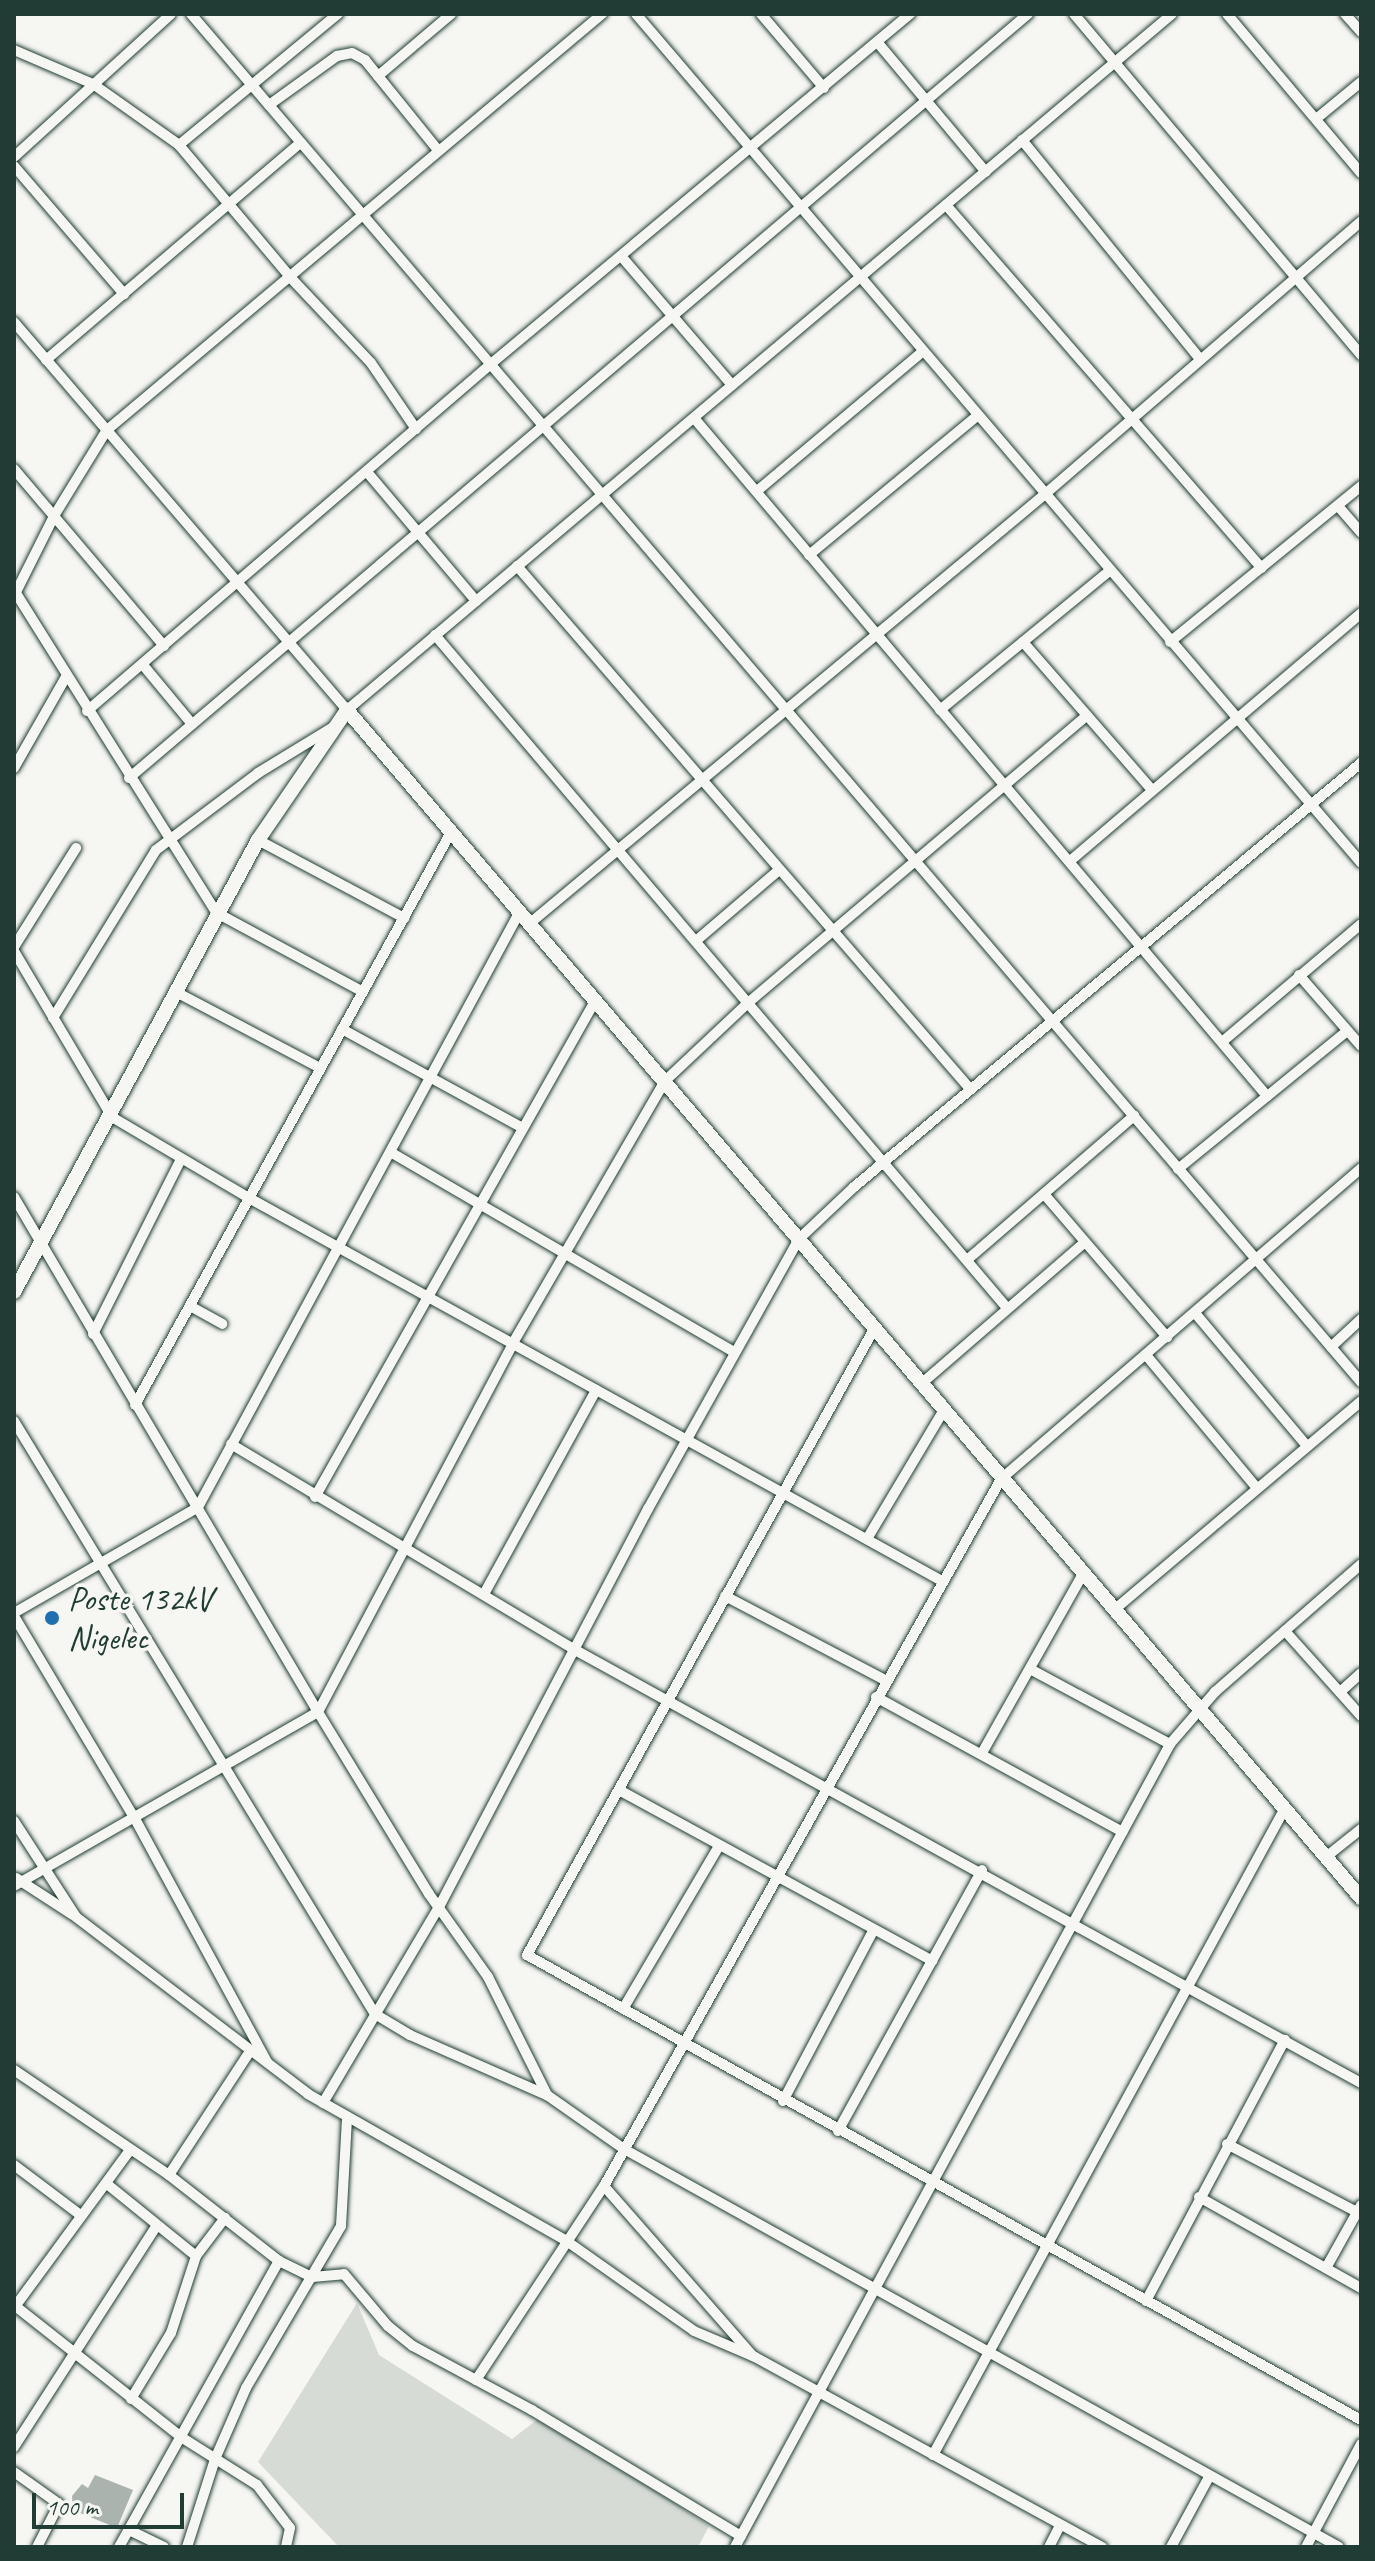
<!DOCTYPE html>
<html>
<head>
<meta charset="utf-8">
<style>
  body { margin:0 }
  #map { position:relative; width:1375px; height:2561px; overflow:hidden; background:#f6f6f2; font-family:Caveat,sans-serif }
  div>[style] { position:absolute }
  .green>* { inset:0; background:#d6dbd6 }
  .water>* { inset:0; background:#aab3ae }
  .roads { filter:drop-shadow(0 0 2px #1f3d34) drop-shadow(0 0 2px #1f3d34) }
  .street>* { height:10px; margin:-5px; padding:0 5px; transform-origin:5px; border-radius:5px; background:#f6f6f2 }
  .secondary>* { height:14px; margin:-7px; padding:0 7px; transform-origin:7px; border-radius:7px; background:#f6f6f2 }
  .dots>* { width:22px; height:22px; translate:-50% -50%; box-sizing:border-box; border:4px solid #f6f6f2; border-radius:50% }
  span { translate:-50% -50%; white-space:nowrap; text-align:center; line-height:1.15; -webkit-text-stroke:7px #f6f6f2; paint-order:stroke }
  .poi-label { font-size:34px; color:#1f3d34 }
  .left { translate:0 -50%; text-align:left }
  .frame { position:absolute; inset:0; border:16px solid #1f3d34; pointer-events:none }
  .scale { position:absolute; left:32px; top:2493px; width:152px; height:36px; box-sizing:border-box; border:4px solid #1f3d34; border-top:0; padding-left:10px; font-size:24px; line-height:28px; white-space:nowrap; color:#1f3d34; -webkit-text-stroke:6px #f6f6f2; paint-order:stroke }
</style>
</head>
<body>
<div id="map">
  <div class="green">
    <i style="clip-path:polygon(357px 2303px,379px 2355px,512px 2439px,542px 2416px,709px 2526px,698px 2547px,339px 2547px,258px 2462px)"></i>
  </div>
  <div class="water">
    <i style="clip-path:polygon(95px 2475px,133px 2490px,117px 2528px,73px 2510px,72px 2496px,82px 2484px,88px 2488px)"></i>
  </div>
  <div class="roads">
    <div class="street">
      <i style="left:191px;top:14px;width:1800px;rotate:49.46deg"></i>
      <i style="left:636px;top:14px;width:1116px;rotate:49.5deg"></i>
      <i style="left:761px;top:14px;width:97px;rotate:49.6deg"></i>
      <i style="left:1074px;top:14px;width:446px;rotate:49.9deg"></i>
      <i style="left:1227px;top:14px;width:208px;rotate:49.9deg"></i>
      <i style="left:1345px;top:14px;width:24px;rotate:48deg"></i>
      <i style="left:878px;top:43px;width:168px;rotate:50.1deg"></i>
      <i style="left:14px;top:50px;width:86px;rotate:23.3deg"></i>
      <i style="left:93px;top:84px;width:105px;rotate:35.3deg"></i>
      <i style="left:179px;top:145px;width:172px;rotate:49.9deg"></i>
      <i style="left:290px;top:277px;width:118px;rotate:46.7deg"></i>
      <i style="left:371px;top:363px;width:80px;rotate:55.7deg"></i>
      <i style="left:378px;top:76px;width:96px;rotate:-40.3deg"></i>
      <i style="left:269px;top:105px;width:84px;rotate:-35.8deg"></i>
      <i style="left:337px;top:56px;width:15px;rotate:-11deg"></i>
      <i style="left:352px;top:53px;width:15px;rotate:28deg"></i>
      <i style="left:365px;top:60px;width:116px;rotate:51deg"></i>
      <i style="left:1316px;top:119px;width:58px;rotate:-39.4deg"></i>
      <i style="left:1022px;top:140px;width:282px;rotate:50.9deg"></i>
      <i style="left:179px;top:145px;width:206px;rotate:-39.5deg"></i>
      <i style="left:14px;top:157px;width:212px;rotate:-42.3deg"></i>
      <i style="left:14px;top:166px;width:169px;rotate:49.3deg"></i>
      <i style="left:946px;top:205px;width:481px;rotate:49deg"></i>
      <i style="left:621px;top:256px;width:170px;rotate:49.3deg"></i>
      <i style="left:14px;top:322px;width:511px;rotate:49.36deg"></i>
      <i style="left:347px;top:710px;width:1079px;rotate:-40.15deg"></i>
      <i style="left:46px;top:360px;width:335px;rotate:-40.5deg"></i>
      <i style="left:694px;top:418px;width:888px;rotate:49.8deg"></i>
      <i style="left:14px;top:469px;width:232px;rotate:49.7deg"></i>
      <i style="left:367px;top:472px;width:169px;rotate:49.8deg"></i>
      <i style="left:757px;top:491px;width:217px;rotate:-40.1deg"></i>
      <i style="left:1338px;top:506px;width:35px;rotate:49deg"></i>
      <i style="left:809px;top:555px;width:219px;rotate:-39.6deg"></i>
      <i style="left:517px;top:566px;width:693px;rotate:49.09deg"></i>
      <i style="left:14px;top:590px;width:381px;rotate:57.9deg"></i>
      <i style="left:217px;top:913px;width:166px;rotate:28.4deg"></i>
      <i style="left:14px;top:596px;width:89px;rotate:-63.4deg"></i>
      <i style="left:54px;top:516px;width:101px;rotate:-58.4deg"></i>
      <i style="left:107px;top:430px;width:647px;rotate:-40.04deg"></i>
      <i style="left:435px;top:635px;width:883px;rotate:49.64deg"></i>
      <i style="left:1023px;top:642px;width:196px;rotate:48.9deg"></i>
      <i style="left:1170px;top:642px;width:247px;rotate:-39.2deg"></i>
      <i style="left:143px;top:665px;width:77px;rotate:50.3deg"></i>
      <i style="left:940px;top:710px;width:219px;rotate:-39.4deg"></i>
      <i style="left:87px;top:711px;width:534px;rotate:-40.67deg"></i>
      <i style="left:492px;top:363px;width:545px;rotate:-39.86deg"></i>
      <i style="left:14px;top:768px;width:105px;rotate:-60.3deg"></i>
      <i style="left:129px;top:778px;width:1180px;rotate:-40.36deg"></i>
      <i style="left:258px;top:840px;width:166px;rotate:28.1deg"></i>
      <i style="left:1070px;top:861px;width:382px;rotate:-40.4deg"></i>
      <i style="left:529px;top:924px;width:670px;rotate:-39.79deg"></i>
      <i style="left:1044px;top:495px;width:419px;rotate:-40.8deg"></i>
      <i style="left:697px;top:940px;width:108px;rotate:-40.5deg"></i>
      <i style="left:14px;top:947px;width:117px;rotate:-57.9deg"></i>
      <i style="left:14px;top:951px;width:193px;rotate:59.4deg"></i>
      <i style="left:112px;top:1117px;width:159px;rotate:30.6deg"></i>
      <i style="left:249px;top:1198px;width:790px;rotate:28.93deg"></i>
      <i style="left:1299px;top:975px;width:94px;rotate:48.9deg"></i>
      <i style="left:176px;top:992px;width:163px;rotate:27.8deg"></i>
      <i style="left:53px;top:1018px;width:197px;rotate:-58.5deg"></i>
      <i style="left:156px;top:850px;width:128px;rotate:-37deg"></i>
      <i style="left:258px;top:773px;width:88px;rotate:-31.5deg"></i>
      <i style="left:342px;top:1029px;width:206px;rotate:28.7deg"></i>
      <i style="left:1222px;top:1042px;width:182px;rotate:-40.3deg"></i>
      <i style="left:392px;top:1153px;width:396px;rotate:30.2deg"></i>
      <i style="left:1178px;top:1169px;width:218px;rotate:-39.2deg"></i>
      <i style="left:1044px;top:1194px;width:189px;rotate:49.3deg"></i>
      <i style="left:14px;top:1197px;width:598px;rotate:59.45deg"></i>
      <i style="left:318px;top:1712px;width:213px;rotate:58.6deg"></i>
      <i style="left:429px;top:1894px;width:102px;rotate:54.6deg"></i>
      <i style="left:488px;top:1977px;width:132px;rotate:63.4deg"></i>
      <i style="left:547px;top:2095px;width:94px;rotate:35deg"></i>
      <i style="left:624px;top:2149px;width:818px;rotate:29.1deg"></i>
      <i style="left:967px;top:1260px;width:221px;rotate:-40.8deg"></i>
      <i style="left:190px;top:1306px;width:37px;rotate:29deg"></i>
      <i style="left:1195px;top:1313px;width:174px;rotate:49.9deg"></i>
      <i style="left:874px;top:1329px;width:716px;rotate:119deg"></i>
      <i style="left:527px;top:1955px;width:955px;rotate:29.14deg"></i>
      <i style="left:93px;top:1334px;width:196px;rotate:-63.3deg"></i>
      <i style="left:1331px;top:1347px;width:41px;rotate:-43deg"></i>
      <i style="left:1146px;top:1355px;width:173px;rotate:50.2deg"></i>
      <i style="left:921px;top:1384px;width:217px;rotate:-40.9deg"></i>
      <i style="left:135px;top:1405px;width:654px;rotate:-61.12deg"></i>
      <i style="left:14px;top:1421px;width:694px;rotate:58.67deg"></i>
      <i style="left:375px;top:2014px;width:41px;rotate:31deg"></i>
      <i style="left:410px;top:2035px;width:150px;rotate:23.7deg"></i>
      <i style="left:231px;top:1444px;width:403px;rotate:30.9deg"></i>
      <i style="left:577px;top:1651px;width:895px;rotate:28.86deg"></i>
      <i style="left:315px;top:1497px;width:570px;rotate:-60.55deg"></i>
      <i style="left:867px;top:1539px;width:150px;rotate:-59.2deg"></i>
      <i style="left:484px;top:1594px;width:233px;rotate:-61.2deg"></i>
      <i style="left:725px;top:1596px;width:181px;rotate:27.7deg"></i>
      <i style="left:1114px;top:1610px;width:324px;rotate:-40.2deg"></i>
      <i style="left:14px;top:1613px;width:212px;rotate:-29.9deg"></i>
      <i style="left:198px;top:1507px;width:675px;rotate:-61.61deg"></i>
      <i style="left:14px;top:1616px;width:234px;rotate:59.2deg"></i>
      <i style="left:134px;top:1817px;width:279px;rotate:61.5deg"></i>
      <i style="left:1285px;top:1631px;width:114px;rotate:48.2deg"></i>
      <i style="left:1030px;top:1669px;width:159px;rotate:28.2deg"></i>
      <i style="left:1340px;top:1692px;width:28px;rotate:-42deg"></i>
      <i style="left:876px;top:1697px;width:281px;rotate:28.7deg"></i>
      <i style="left:982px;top:1753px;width:206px;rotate:-60.6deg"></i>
      <i style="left:619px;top:1790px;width:357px;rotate:28.6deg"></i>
      <i style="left:14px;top:1821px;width:114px;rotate:57.1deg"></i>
      <i style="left:76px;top:1917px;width:292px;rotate:37.3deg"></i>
      <i style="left:308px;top:2094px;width:299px;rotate:29.6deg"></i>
      <i style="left:568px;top:2242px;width:154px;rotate:35.2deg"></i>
      <i style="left:694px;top:2331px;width:66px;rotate:23.1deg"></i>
      <i style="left:755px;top:2357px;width:396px;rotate:28.7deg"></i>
      <i style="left:1326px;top:1857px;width:45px;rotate:-38.7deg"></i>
      <i style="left:16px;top:1878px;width:68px;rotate:33deg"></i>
      <i style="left:14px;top:1886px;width:350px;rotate:-29.8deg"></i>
      <i style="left:318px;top:1712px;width:417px;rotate:-62.1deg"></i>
      <i style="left:513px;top:1343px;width:302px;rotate:-59.9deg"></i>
      <i style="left:664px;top:1082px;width:117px;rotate:-43.3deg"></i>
      <i style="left:749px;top:1002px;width:443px;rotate:-40.3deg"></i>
      <i style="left:623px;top:2009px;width:189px;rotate:-59.5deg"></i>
      <i style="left:14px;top:2070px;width:187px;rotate:34.1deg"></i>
      <i style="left:169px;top:2175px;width:140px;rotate:38deg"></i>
      <i style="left:279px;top:2261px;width:37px;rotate:26deg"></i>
      <i style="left:312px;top:2277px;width:32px;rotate:-5deg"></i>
      <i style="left:344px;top:2274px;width:68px;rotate:49.8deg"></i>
      <i style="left:388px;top:2326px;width:32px;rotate:39deg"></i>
      <i style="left:413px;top:2346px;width:135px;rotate:28.3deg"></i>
      <i style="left:532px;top:2410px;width:244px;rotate:31.1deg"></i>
      <i style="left:783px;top:2101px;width:192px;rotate:-62.1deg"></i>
      <i style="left:323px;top:2103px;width:228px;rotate:-59.4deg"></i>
      <i style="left:439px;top:1907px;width:450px;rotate:-62.3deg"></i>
      <i style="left:648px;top:1509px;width:309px;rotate:-60.8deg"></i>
      <i style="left:799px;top:1239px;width:76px;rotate:-43.4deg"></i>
      <i style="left:854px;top:1187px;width:661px;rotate:-39.91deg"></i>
      <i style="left:838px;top:2131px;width:298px;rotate:-61.1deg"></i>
      <i style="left:1227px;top:2144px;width:147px;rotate:27.6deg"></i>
      <i style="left:14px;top:2165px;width:81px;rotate:37deg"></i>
      <i style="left:169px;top:2175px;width:148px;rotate:-56.8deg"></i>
      <i style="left:107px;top:2184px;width:114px;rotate:39deg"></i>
      <i style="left:604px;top:2186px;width:226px;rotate:48.8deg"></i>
      <i style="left:1199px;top:2197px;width:186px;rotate:29.3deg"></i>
      <i style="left:1326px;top:2268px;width:72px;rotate:-60.9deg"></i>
      <i style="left:1146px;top:2301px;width:296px;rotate:-62deg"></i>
      <i style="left:14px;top:2305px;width:213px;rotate:38.3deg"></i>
      <i style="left:181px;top:2437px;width:90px;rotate:32.3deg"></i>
      <i style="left:257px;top:2485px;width:54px;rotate:52.5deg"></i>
      <i style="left:290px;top:2528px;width:19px;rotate:102deg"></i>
      <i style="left:14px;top:2308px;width:196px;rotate:-53.7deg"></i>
      <i style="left:476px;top:2380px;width:232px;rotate:-56.6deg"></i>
      <i style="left:604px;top:2186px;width:811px;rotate:-60.68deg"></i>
      <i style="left:1001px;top:1479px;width:476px;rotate:-40.8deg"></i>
      <i style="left:131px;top:2399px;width:77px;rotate:-58.8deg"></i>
      <i style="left:171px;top:2333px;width:81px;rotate:-72deg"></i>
      <i style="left:196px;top:2256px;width:48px;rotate:-52.7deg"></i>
      <i style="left:14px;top:2447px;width:262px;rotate:-57.2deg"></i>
      <i style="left:933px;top:2455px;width:737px;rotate:-61.45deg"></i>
      <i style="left:14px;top:2472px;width:55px;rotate:35.4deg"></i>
      <i style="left:59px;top:2504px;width:48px;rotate:117.1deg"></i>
      <i style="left:129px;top:2530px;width:39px;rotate:26deg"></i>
      <i style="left:119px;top:2547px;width:328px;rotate:-60.8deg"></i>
      <i style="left:187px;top:2547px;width:92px;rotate:-72.3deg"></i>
      <i style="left:215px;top:2459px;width:77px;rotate:-66.4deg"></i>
      <i style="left:246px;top:2388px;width:188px;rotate:-59.6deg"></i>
      <i style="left:341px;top:2226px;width:108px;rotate:-86.8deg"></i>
      <i style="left:735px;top:2547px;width:913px;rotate:-61.55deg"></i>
      <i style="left:1170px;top:1744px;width:69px;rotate:-49.1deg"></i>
      <i style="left:1215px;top:1692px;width:194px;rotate:-41.2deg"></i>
      <i style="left:1049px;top:2547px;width:25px;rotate:-63deg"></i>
      <i style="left:1171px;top:2547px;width:80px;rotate:-61.5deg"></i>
      <i style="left:1306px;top:2547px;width:117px;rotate:-61.9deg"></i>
    </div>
    <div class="secondary">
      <i style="left:14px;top:1292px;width:514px;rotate:-61.64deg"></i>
      <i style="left:258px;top:840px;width:158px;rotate:-55.6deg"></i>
      <i style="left:347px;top:710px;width:1562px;rotate:49.52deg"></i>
    </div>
  </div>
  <div class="dots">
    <i style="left:52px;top:1618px;background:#1f6fb2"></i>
  </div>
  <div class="poi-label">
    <span class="left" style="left:68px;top:1618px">Poste 132kV<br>Nigelec</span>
  </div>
  <div class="frame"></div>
  <div class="scale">100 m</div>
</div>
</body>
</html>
